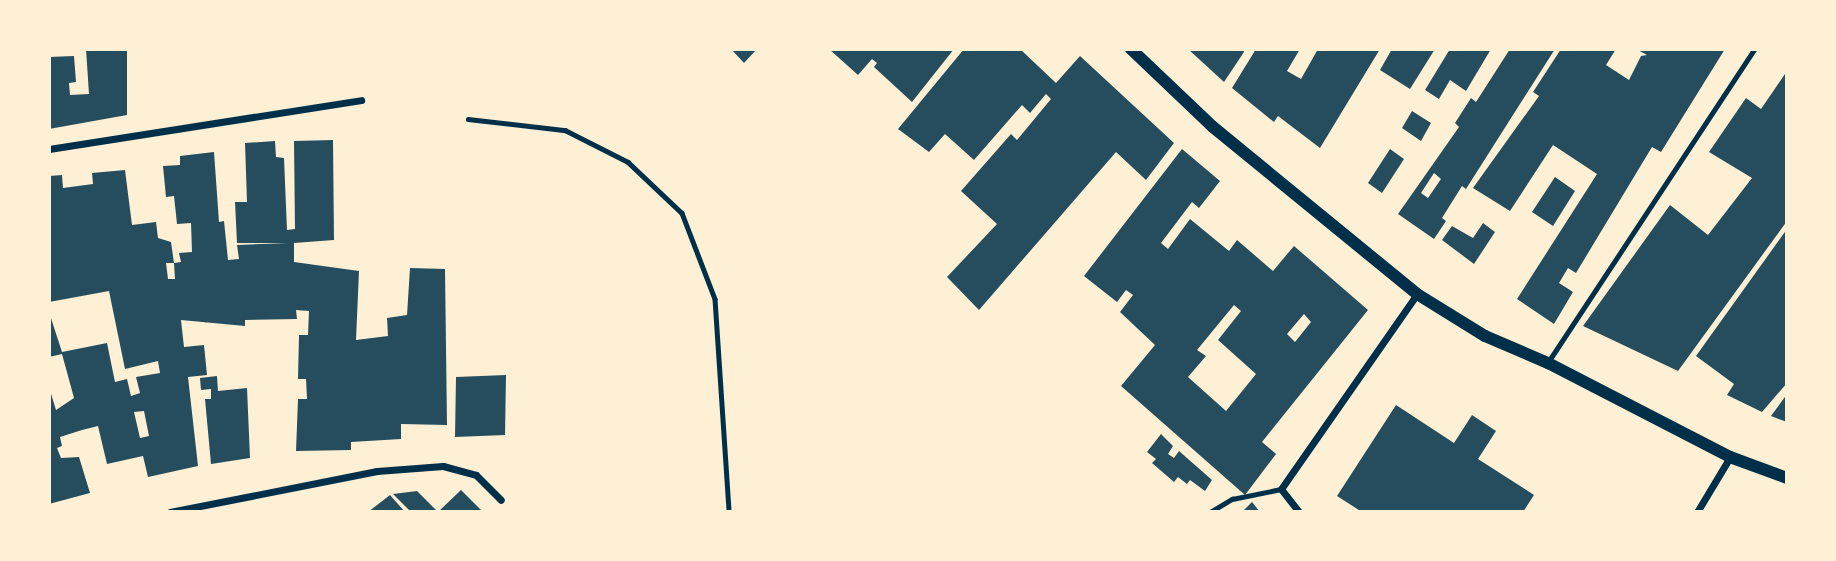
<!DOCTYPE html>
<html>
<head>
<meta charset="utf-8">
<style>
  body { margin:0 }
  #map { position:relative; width:1836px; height:561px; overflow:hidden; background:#fdf0d5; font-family:"Open Sans",sans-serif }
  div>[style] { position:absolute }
  .building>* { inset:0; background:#264d5e }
  .path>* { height:4.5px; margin:-2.25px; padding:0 2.25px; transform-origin:2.25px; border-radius:2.25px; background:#003049 }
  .service>* { height:5px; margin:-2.5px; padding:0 2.5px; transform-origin:2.5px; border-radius:2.5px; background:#003049 }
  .minor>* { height:7px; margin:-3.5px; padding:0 3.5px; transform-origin:3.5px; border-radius:3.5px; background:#003049 }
  .tertiary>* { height:12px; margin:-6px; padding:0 6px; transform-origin:6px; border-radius:6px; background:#003049 }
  span { translate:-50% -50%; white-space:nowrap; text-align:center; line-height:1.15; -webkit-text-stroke:7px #fdf0d5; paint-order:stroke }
  .frame { position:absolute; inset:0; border:51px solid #fdf0d5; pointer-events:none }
</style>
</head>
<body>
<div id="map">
  <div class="building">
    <i style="clip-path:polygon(86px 49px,127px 49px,127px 115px,49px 129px,49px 57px,74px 56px,76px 82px,69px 83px,70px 95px,89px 94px)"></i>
    <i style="clip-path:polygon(731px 49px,757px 49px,744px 63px)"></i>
    <i style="clip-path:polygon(829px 49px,954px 49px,912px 102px,874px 67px,877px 63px,872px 59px,858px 75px)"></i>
    <i style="clip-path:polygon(964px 49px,1020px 49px,1056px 83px,1080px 56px,1174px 143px,1146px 180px,1116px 152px,979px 310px,947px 277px,997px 224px,961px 191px,1011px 134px,1017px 140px,1051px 99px,1046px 94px,1030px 113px,1022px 105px,974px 160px,945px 134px,929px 152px,898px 129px)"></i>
    <i style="clip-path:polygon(1188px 49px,1243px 49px,1244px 52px,1224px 82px)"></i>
    <i style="clip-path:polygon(1256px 49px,1300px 49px,1287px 71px,1301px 79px,1318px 49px,1380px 49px,1320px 148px,1278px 116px,1274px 122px,1232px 88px)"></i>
    <i style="clip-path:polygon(1392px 49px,1435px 49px,1410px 89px,1380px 70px)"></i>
    <i style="clip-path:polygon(1450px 49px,1491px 49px,1466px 91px,1450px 80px,1439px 99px,1425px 90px)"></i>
    <i style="clip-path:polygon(evenodd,1510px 49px,1555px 49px,1466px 189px,1462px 186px,1442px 218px,1446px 221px,1434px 239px,1398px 214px,1459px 127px,1455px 123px,1471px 98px,1476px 102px,1510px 49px,1434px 173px,1441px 179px,1428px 198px,1421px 193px,1434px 173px)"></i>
    <i style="clip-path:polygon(1561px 49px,1616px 49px,1606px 65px,1629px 80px,1641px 56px,1647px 55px,1636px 49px,1725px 49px,1661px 152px,1652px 147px,1576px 273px,1568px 268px,1559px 283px,1573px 292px,1554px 324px,1517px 299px,1597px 174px,1553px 145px,1510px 211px,1473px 188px,1539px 96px,1533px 92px)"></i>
    <i style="clip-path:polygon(1787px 71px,1787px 221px,1678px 371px,1583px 326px,1670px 205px,1708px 235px,1752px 178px,1709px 152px,1746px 98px,1761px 109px)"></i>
    <i style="clip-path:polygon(1412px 111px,1431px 123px,1421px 141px,1402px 128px)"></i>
    <i style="clip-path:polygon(evenodd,333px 140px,334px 240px,294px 243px,294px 262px,359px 271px,356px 340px,388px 336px,387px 318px,407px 315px,410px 268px,445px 269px,447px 425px,401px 424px,401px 439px,351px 442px,351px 450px,296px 451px,298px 399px,307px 399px,306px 379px,298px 379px,299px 335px,308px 335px,309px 311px,296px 310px,297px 319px,245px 320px,245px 326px,181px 320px,184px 347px,204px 345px,207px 375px,188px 377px,198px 466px,148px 477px,143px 456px,107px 464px,98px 426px,82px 430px,60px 437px,62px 446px,57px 448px,61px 458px,79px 457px,90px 493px,49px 504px,49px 387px,56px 410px,74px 398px,62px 354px,49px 357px,49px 312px,62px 352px,107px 343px,115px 382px,127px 379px,131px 396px,140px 393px,136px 377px,160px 373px,158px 361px,125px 369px,109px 291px,49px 302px,49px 176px,62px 175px,63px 188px,93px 184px,92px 173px,125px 170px,132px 225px,156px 222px,158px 238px,171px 242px,174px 263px,166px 263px,168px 279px,175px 279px,174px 263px,181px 262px,179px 253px,192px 252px,191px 223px,177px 224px,174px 196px,166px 197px,163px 166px,180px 165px,180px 156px,214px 152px,219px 222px,224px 221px,228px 260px,239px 259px,237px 245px,288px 243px,237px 243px,235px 202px,247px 202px,245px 143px,275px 141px,276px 157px,284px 158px,287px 230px,295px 229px,294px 141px,333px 140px,144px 411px,149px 436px,140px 438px,134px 412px,144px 411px)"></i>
    <i style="clip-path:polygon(evenodd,1182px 149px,1220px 181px,1199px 208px,1192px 202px,1161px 243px,1168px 249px,1190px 219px,1229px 251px,1237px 240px,1273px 271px,1294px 246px,1368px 310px,1262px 442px,1276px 454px,1245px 495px,1121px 386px,1155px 345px,1120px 312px,1133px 295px,1126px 290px,1117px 302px,1084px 276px,1182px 149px,1234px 305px,1241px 311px,1218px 340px,1256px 374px,1226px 411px,1188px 377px,1206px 356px,1197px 350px,1234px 305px,1182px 149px,1304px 314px,1311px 322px,1295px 342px,1287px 334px,1304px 314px)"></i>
    <i style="clip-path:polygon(1390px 149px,1404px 159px,1382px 193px,1368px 183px)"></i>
    <i style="clip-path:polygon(1555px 177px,1575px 191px,1553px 226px,1532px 212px)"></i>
    <i style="clip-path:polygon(1483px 223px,1495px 232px,1474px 264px,1442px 240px,1452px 226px,1473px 238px)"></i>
    <i style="clip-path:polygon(1787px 229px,1787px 383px,1762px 412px,1727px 395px,1734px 384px,1696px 356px)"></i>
    <i style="clip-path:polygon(506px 375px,505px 435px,455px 437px,456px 377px)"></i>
    <i style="clip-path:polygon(217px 376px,218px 391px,247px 388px,250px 458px,211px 464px,205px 399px,211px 399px,211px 389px,201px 390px,200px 378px)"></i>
    <i style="clip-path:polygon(1787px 394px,1787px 422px,1771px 416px)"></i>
    <i style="clip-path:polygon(1396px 405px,1454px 443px,1472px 415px,1496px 431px,1478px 459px,1534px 495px,1523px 512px,1362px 512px,1337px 496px)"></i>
    <i style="clip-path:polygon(1161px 434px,1173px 446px,1168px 454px,1174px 458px,1179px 451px,1212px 480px,1205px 491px,1190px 480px,1187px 484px,1178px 477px,1174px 482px,1152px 463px,1156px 459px,1147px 452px)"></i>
    <i style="clip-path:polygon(461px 490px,483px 512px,411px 512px,393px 494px,417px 491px,438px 512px)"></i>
    <i style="clip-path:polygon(390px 495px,405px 512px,368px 512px)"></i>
    <i style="clip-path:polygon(1252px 502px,1260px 512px,1242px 512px)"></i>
  </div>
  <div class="path">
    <i style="left:468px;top:119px;width:98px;rotate:6.5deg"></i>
    <i style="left:565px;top:130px;width:71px;rotate:26.9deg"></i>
    <i style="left:628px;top:162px;width:74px;rotate:43.4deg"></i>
    <i style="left:682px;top:213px;width:92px;rotate:69deg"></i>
    <i style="left:715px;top:299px;width:213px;rotate:86.2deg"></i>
  </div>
  <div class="service">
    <i style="left:1548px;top:362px;width:375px;rotate:-56.6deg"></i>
    <i style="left:1210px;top:512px;width:26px;rotate:-31deg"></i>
    <i style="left:1232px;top:499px;width:50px;rotate:-11.5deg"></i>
  </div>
  <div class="minor">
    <i style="left:49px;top:149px;width:316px;rotate:-8.9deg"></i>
    <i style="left:170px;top:512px;width:211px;rotate:-11.2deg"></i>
    <i style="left:377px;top:471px;width:66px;rotate:-4.3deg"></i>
    <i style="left:443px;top:466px;width:34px;rotate:15deg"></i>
    <i style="left:476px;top:475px;width:35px;rotate:45deg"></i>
    <i style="left:1299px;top:512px;width:29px;rotate:-128deg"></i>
    <i style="left:1281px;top:489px;width:238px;rotate:-55.1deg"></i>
    <i style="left:1697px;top:512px;width:64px;rotate:-59deg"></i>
  </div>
  <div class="tertiary">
    <i style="left:1131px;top:49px;width:113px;rotate:43.6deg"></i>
    <i style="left:1213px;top:127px;width:264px;rotate:39.3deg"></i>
    <i style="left:1417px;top:294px;width:80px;rotate:31.7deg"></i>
    <i style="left:1485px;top:336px;width:69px;rotate:23.2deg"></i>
    <i style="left:1548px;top:363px;width:205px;rotate:27.3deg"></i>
    <i style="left:1730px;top:457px;width:61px;rotate:20.2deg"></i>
  </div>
  <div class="frame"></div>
</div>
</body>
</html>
